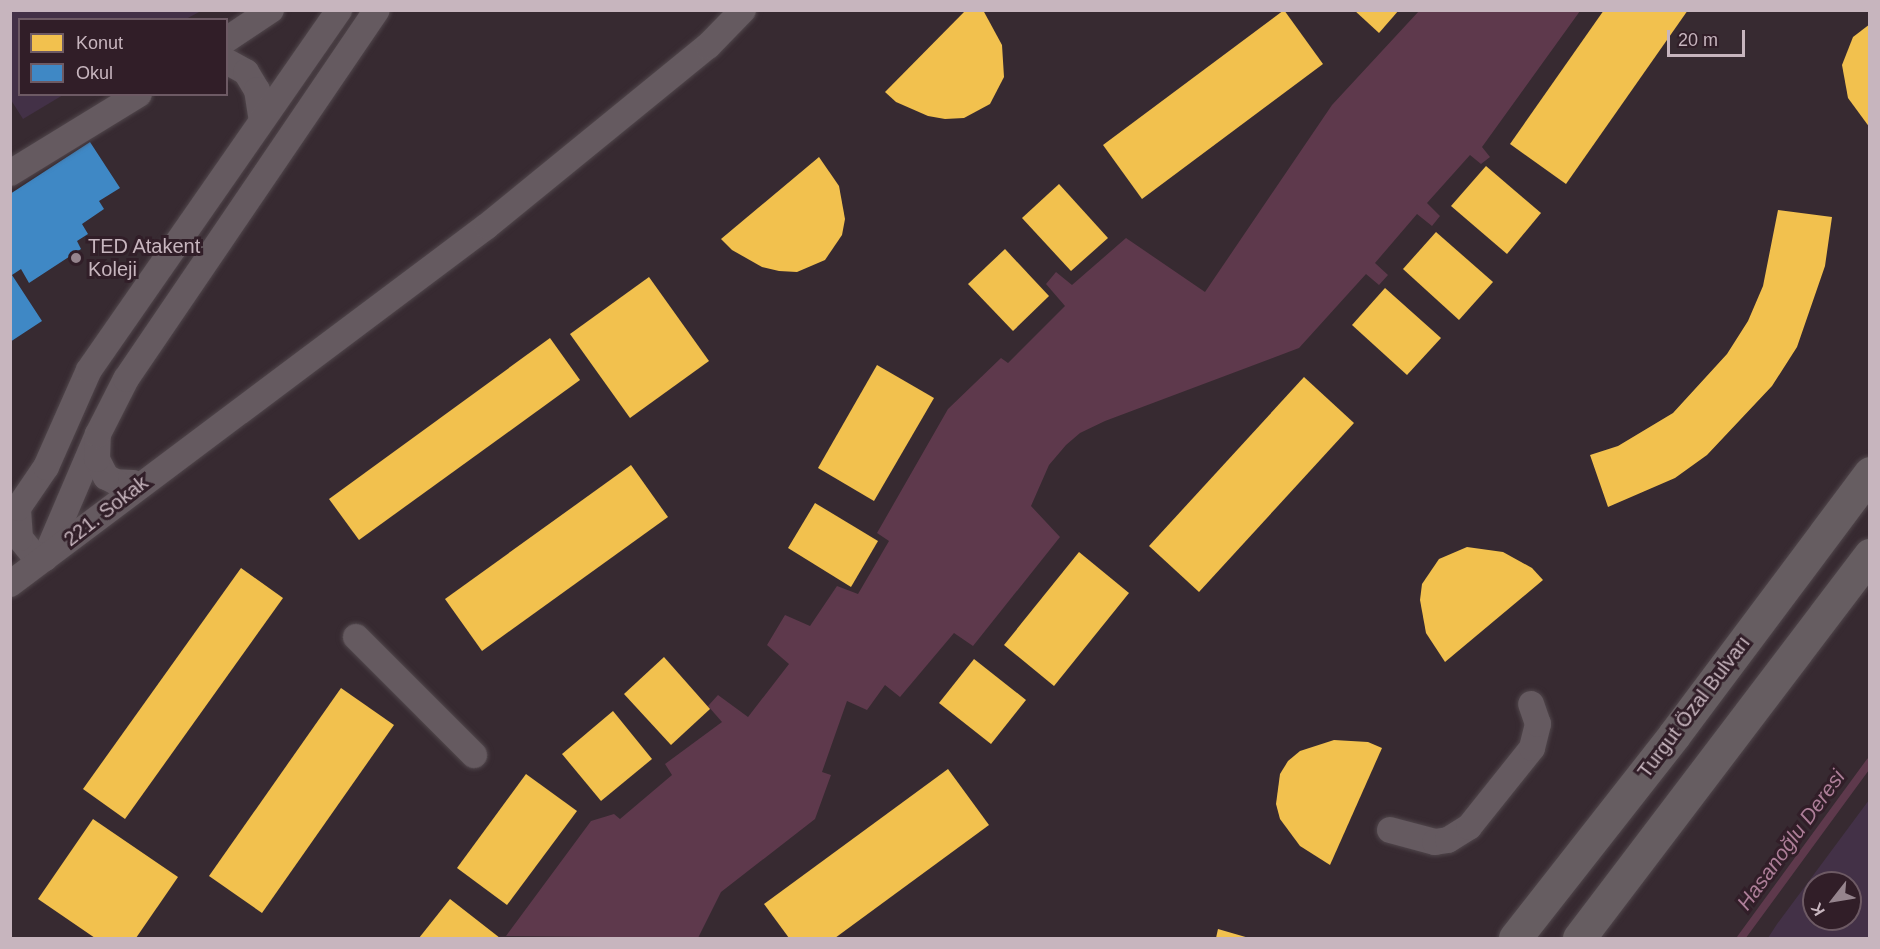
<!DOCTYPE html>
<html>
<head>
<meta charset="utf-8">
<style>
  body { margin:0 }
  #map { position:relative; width:1880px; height:949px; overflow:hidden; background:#372a31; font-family:Helvetica,sans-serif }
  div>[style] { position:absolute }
  .green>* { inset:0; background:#433147 }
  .water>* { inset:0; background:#5e394c }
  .homes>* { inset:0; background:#f2c14e }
  .schools>* { inset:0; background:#3f88c5 }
  .stream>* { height:8px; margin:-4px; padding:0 4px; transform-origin:4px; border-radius:4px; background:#5e394c }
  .roads { filter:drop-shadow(0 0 2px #50464b) drop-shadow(0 0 2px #50464b) }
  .minor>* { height:26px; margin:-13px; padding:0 13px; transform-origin:13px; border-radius:13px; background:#655a60 }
  .major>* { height:33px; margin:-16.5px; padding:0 16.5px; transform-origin:16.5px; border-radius:16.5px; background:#665d61 }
  .dots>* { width:16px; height:16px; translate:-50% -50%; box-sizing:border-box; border:3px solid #311e28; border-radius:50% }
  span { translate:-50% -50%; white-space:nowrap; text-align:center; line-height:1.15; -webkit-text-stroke:6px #311e28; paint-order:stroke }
  .poi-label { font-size:20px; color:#c7b5be }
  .left { translate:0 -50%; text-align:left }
  .street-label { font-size:20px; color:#c7b5be }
  .water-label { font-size:21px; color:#ad7e98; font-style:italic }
  .frame { position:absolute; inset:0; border:12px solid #c7b5be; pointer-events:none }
  .legend { position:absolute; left:18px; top:18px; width:210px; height:78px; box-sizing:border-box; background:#311e28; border:2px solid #6d5a64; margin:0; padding:8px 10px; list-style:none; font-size:18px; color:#c7b5be }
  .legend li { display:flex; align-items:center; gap:12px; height:30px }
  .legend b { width:30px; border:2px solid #6d5a64 }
  .north { position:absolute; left:1802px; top:871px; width:60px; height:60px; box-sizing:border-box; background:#311e28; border:2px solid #6d5a64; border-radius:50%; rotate:239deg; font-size:16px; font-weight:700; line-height:24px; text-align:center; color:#c7b5be }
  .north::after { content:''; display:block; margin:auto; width:21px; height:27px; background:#95848d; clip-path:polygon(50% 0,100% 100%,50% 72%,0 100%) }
  .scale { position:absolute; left:1667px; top:30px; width:78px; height:27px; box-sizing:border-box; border:3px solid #c7b5be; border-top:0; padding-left:8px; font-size:18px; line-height:21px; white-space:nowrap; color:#c7b5be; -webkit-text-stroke:4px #311e28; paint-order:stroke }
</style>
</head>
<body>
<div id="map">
  <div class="green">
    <i style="clip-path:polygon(10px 11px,11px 10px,201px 11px,186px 19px,20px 20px,20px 94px,63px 95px,23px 119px,11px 100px)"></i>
    <i style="clip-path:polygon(evenodd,1869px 800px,1869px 938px,1768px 938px,1777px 924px,1869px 800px,1814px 883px,1850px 883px,1850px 919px,1814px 919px,1814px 883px)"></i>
  </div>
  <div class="water">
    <i style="clip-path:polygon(1419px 11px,1580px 11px,1482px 147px,1490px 157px,1481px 164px,1470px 155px,1427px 203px,1440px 216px,1432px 226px,1417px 214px,1375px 263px,1388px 275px,1379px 285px,1366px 274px,1299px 348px,1105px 421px,1080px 433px,1066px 445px,1049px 465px,1031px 506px,1060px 537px,973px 646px,954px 633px,900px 697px,885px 685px,867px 710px,847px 701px,822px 772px,831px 775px,815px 819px,721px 892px,698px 938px,506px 936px,591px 821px,614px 814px,620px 819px,672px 775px,665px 764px,722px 722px,708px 706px,718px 695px,748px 717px,789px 664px,767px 645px,785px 615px,810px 626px,837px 586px,858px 594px,889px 541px,877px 533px,948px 409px,1001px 358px,1008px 363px,1065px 306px,1046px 284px,1056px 272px,1072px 285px,1126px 238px,1205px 292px,1332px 105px)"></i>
  </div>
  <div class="homes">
    <i style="clip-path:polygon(966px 10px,983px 10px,1002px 45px,1004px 77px,990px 104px,964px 118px,945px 119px,928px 116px,896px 102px,885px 92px)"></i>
    <i style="clip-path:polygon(1284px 10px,1323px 64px,1142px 199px,1103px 145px)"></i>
    <i style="clip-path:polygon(1354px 10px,1399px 10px,1379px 33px)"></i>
    <i style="clip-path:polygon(1604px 10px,1688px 10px,1566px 184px,1510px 144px)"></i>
    <i style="clip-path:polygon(1870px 24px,1870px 128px,1848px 98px,1842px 65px,1853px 37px)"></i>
    <i style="clip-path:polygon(819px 157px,839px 186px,845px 219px,842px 235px,825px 260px,797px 272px,779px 271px,762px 267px,732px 250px,721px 239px)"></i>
    <i style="clip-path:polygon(1486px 166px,1541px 213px,1507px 254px,1451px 206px)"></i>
    <i style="clip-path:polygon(1059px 184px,1108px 238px,1071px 271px,1022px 218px)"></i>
    <i style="clip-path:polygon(1778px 210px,1832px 217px,1825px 266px,1797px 347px,1772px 386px,1707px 455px,1675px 478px,1608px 507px,1590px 455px,1618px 446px,1673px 413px,1727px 354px,1748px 321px,1763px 286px)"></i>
    <i style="clip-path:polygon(1436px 232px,1493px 282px,1459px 320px,1403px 269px)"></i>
    <i style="clip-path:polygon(1005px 249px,1049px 296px,1013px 331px,968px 284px)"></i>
    <i style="clip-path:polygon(649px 277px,709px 361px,630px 418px,570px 334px)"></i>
    <i style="clip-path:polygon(1385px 288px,1441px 338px,1407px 375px,1352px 325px)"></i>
    <i style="clip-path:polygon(550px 338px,580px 380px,359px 540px,329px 499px)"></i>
    <i style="clip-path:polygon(877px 365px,934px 398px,874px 501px,818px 468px)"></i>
    <i style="clip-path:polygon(1304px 377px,1354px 423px,1199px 592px,1149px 546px)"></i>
    <i style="clip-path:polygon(631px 465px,668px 517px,482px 651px,445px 599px)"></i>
    <i style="clip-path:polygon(815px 503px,878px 541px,851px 587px,788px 548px)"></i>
    <i style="clip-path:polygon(1467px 547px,1503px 552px,1532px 568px,1543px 580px,1445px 662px,1426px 633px,1420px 600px,1422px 584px,1439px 559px)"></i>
    <i style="clip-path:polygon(1079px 552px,1129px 593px,1054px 686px,1004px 645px)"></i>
    <i style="clip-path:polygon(241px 568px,283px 598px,125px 819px,83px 789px)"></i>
    <i style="clip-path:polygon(664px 657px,710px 709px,671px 745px,624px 694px)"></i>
    <i style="clip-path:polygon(974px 659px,1026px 700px,991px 744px,939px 703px)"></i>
    <i style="clip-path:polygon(341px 688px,394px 725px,262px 913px,209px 876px)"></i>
    <i style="clip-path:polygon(613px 711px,652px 759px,601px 801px,562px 754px)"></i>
    <i style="clip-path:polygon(1334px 740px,1368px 742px,1382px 748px,1330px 865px,1300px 846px,1280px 819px,1276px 804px,1280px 774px,1288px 761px,1300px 751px)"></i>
    <i style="clip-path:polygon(948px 769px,989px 825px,835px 938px,789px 938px,764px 904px)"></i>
    <i style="clip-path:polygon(526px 774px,577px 811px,507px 905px,457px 868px)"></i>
    <i style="clip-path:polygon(93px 819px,178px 877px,136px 938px,95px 938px,38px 899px)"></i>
    <i style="clip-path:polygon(450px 899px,500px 938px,419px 938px)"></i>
    <i style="clip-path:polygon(1218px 929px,1249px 938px,1216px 938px)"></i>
  </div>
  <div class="schools">
    <i style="clip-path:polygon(90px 142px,120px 188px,99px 201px,104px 209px,82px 224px,88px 234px,77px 241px,81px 249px,29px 283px,21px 269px,12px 275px,42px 321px,10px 342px,10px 194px)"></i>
  </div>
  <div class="stream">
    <i style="left:1741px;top:938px;width:218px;rotate:-53.8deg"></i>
  </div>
  <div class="roads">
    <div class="minor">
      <i style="left:226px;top:40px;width:54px;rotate:-33.7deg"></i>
      <i style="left:226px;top:61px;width:23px;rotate:29deg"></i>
      <i style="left:246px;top:72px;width:21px;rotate:59deg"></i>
      <i style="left:257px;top:90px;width:30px;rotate:81deg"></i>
      <i style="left:10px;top:173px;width:151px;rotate:-31.5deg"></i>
      <i style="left:98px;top:434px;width:135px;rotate:113.1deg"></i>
      <i style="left:45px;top:558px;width:14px;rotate:-159deg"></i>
      <i style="left:32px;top:553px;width:19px;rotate:-129deg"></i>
      <i style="left:20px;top:538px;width:30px;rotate:-94deg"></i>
      <i style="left:18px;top:508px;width:50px;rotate:-55.7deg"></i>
      <i style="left:46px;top:467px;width:106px;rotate:-66.1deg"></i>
      <i style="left:89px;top:370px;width:438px;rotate:-55.2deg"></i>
      <i style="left:133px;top:483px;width:17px;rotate:-177deg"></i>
      <i style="left:116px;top:482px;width:11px;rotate:-153deg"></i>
      <i style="left:106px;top:477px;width:20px;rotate:-117deg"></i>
      <i style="left:97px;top:459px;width:25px;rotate:-88deg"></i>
      <i style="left:98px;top:434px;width:62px;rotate:-63deg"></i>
      <i style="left:126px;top:379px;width:446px;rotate:-55.8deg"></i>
      <i style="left:10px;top:584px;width:596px;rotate:-36.89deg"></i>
      <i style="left:487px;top:226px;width:285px;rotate:-39.2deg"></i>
      <i style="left:708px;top:46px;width:50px;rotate:-45.8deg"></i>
      <i style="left:356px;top:637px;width:167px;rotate:45deg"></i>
      <i style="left:1390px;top:830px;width:47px;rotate:14.9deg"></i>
      <i style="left:1435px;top:842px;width:13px;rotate:-9deg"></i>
      <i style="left:1448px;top:840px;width:25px;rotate:-32deg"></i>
      <i style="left:1469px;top:827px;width:101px;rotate:-51.4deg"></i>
      <i style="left:1532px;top:748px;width:25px;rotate:-76deg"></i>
      <i style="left:1538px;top:724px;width:21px;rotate:-109deg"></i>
    </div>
    <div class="major">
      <i style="left:1515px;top:938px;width:258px;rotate:-51.9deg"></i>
      <i style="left:1674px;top:735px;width:327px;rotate:-53.2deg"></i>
      <i style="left:1579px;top:938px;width:481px;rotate:-52.8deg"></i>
    </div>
  </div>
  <div class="dots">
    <i style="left:76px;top:258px;background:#95848d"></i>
  </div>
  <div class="poi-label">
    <span class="left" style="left:88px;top:258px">TED Atakent<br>Koleji</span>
  </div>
  <div class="street-label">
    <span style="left:106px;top:511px;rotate:-38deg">221. Sokak</span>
    <span style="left:1694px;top:707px;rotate:-53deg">Turgut Özal Bulvarı</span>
  </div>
  <div class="water-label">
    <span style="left:1791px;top:840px;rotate:-54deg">Hasanoğlu Deresi</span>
  </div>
  <div class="frame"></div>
  <ul class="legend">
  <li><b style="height:16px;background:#f2c14e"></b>Konut</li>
  <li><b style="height:16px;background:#3f88c5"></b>Okul</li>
  </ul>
  <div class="north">K</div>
  <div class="scale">20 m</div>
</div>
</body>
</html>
